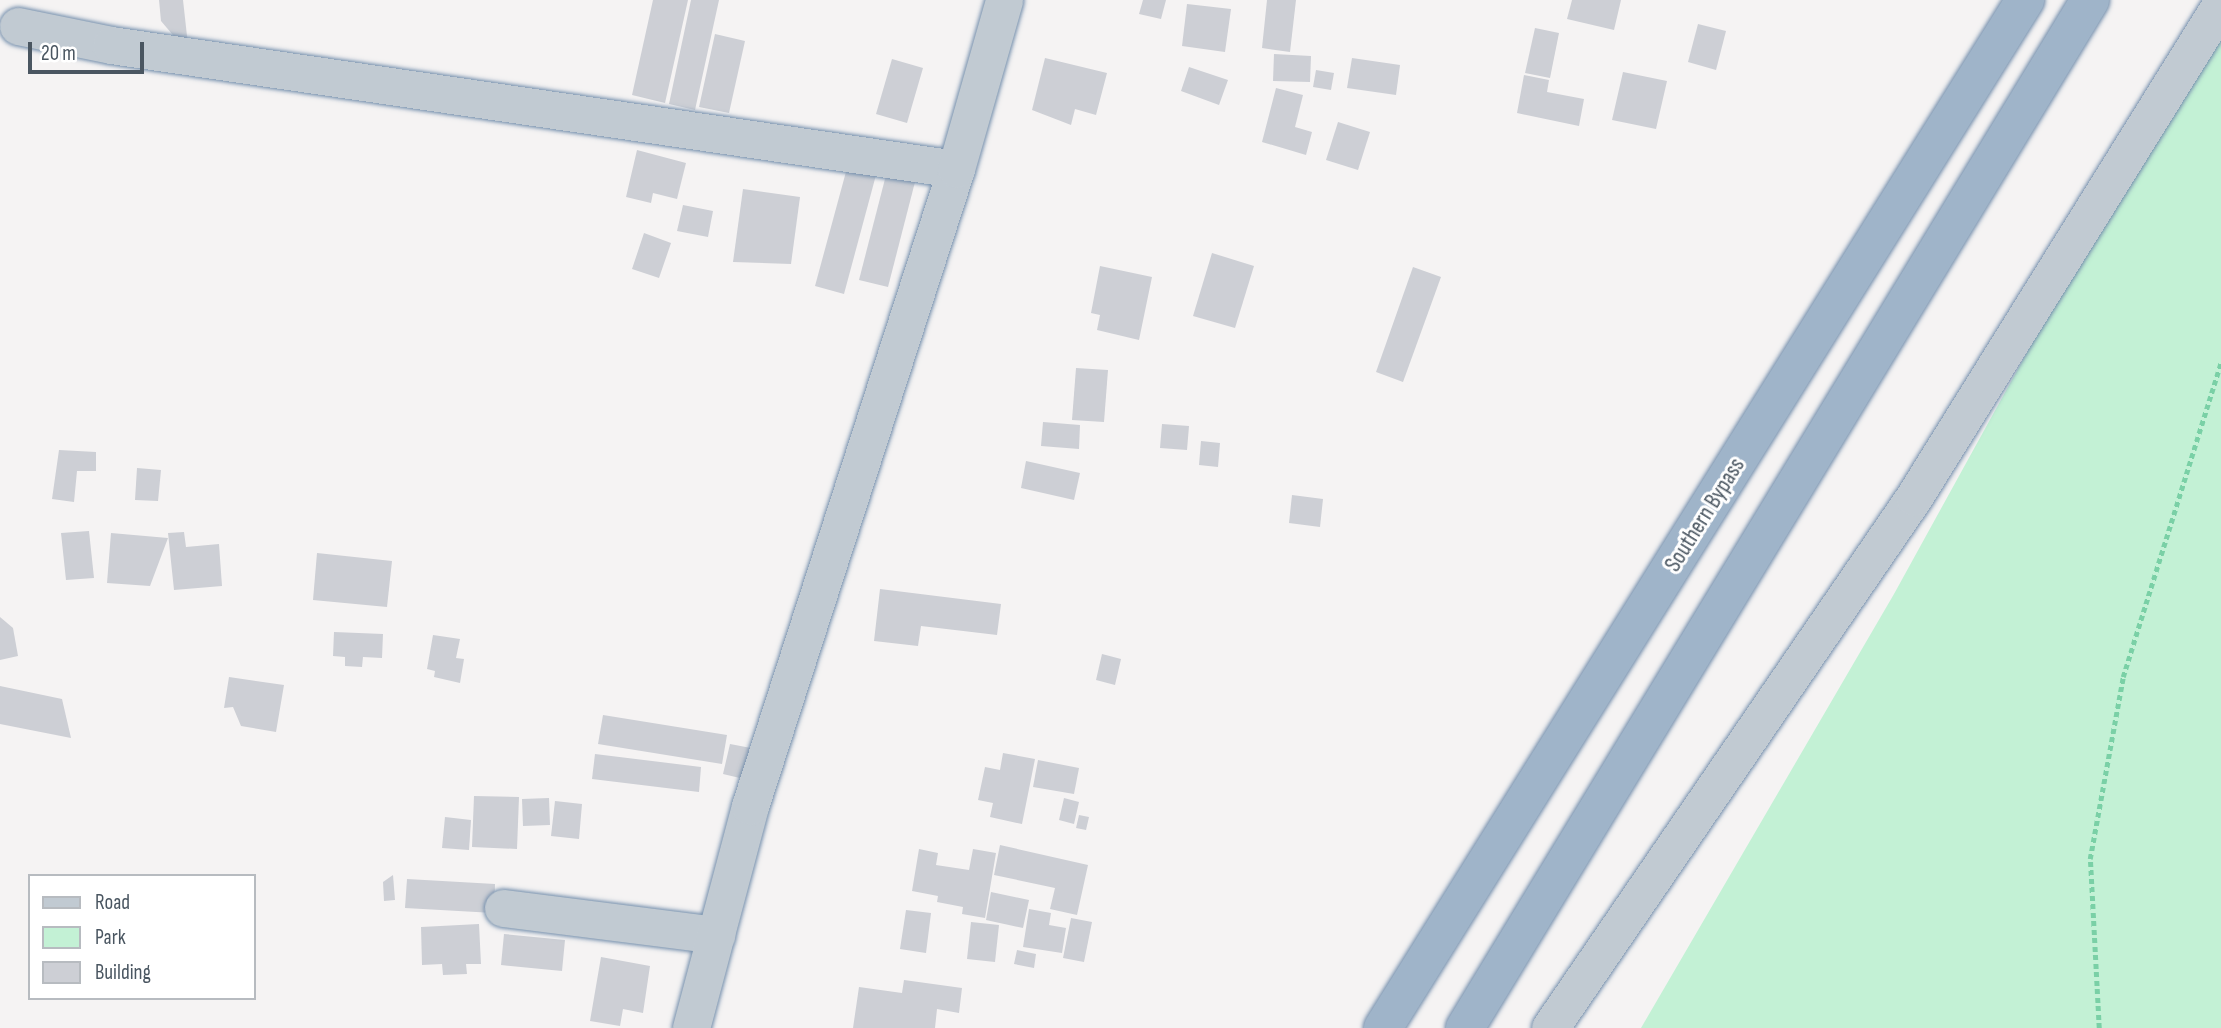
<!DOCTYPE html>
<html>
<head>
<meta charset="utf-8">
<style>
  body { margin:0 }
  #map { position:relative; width:2221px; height:1028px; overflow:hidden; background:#f5f3f3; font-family:"Sofia Sans Condensed",sans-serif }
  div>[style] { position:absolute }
  .green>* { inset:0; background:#c3f1d5 }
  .building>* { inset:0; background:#cdcfd5 }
  .path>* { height:4.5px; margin-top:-2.25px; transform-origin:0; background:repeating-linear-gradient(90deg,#7ad0a6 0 5px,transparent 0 8.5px) }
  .roads { filter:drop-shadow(0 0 2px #7690ad) drop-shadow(0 0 2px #7690ad) }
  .minor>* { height:37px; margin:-18.5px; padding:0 18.5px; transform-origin:18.5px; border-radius:18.5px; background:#c1cad2 }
  .trunk>* { height:38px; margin:-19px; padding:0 19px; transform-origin:19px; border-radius:19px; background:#9fb4c9 }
  span { translate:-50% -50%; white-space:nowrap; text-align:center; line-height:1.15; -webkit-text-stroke:6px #fff; paint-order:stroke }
  .street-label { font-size:23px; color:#4a5661 }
  .legend { position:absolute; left:28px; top:874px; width:228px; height:126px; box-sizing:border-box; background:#fff; border:2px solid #b7bbc0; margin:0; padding:9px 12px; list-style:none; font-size:21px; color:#4a5661 }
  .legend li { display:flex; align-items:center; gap:14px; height:35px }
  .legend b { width:35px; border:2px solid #b7bbc0 }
  .scale { position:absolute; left:28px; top:42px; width:116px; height:32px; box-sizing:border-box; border:4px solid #4a5661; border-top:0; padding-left:9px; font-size:21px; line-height:24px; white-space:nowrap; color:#4a5661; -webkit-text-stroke:5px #fff; paint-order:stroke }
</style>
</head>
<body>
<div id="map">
  <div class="green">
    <i style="clip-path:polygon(2221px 0,2221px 1028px,1641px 1028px,1894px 594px)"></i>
  </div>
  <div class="building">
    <i style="clip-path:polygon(159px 0,183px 0,189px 54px,161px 21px)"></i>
    <i style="clip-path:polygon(653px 0,688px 0,665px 103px,632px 95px)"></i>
    <i style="clip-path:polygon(691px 0,719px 0,695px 110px,669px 104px)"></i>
    <i style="clip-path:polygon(1143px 0,1166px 0,1161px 19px,1139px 14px)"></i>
    <i style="clip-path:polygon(1267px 0,1296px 0,1290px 52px,1262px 48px)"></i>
    <i style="clip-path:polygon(1572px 0,1621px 0,1614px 30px,1567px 19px)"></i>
    <i style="clip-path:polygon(1187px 4px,1231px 9px,1225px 52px,1182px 46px)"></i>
    <i style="clip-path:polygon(1698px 24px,1726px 31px,1716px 70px,1688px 62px)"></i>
    <i style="clip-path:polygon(1535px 28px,1559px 33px,1550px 78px,1525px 73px)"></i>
    <i style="clip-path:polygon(715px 34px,745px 41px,729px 113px,699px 107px)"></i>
    <i style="clip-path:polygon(1274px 54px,1311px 56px,1310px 82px,1273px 81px)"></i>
    <i style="clip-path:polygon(1045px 58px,1107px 73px,1096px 115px,1075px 109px,1071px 125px,1032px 110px)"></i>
    <i style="clip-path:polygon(1352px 58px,1400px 65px,1396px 95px,1347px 88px)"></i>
    <i style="clip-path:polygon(892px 59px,923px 68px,907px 123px,876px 114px)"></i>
    <i style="clip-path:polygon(1189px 67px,1228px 80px,1219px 105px,1181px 91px)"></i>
    <i style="clip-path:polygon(1316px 70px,1334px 73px,1331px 90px,1313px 87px)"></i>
    <i style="clip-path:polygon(1623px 72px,1667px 81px,1656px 129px,1612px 120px)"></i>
    <i style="clip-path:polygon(1524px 75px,1549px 80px,1547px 92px,1584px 99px,1579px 126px,1517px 113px)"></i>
    <i style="clip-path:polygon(1276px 88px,1303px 95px,1295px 127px,1312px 132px,1306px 155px,1262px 142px)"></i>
    <i style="clip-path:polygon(1338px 122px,1370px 132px,1358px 170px,1326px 160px)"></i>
    <i style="clip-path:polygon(637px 150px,686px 163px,677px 199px,653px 193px,651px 203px,626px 197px)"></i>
    <i style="clip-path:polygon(847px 168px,876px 175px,844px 294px,815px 286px)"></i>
    <i style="clip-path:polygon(886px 175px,915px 182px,888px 287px,859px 280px)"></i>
    <i style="clip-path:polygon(743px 189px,800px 197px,791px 264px,733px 262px)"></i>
    <i style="clip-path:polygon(683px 205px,713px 211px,708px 237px,677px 231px)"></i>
    <i style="clip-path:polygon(644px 233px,671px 243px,659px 278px,632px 269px)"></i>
    <i style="clip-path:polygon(1212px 253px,1254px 266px,1235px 328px,1193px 316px)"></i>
    <i style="clip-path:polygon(1100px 266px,1152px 277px,1139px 340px,1097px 330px,1100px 315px,1091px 313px)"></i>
    <i style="clip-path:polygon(1413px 267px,1441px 277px,1403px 382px,1376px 372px)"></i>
    <i style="clip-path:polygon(1076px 368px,1108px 370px,1104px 422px,1072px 420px)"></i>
    <i style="clip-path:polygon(1043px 422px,1080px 425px,1079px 449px,1041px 446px)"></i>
    <i style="clip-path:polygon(1162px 424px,1189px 426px,1187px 450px,1160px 448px)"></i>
    <i style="clip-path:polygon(1201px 441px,1220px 443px,1218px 467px,1199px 465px)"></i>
    <i style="clip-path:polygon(59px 450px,96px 452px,96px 471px,77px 471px,74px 502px,52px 499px)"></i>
    <i style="clip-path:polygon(1026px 461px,1080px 473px,1074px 500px,1021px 488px)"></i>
    <i style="clip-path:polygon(137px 468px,161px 470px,158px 501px,135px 500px)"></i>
    <i style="clip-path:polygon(1292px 495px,1323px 499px,1320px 527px,1289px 523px)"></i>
    <i style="clip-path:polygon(89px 531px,94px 578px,66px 580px,61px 533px)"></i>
    <i style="clip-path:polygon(184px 532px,186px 547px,219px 544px,222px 586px,174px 590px,168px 533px)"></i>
    <i style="clip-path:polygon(111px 533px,168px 538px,150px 586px,107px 583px)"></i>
    <i style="clip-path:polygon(317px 553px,392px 561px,387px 607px,313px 600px)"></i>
    <i style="clip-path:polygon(880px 589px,1001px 604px,997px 635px,921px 626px,918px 646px,874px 641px)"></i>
    <i style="clip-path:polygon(0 617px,13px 628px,18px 656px,0 660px)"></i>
    <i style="clip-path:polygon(334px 632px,383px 634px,382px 658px,363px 657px,362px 667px,345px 666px,345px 657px,333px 656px)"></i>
    <i style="clip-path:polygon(433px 635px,460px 639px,456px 658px,464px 659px,460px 683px,434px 677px,435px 671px,427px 669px)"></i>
    <i style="clip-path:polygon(1102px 654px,1121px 659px,1115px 685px,1096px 680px)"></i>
    <i style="clip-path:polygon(229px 677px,284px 685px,276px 732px,241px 726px,233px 707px,224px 708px)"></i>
    <i style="clip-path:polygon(0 686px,62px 699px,71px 738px,0 724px)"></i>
    <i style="clip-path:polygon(603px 715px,727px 735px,722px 764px,598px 744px)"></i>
    <i style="clip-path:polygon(730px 744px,751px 748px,744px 779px,723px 774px)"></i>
    <i style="clip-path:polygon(1003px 753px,1035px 759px,1022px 824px,990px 817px,993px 803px,978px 800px,985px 767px,1000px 770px)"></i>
    <i style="clip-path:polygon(595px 754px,701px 767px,699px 792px,592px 779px)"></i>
    <i style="clip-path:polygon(1038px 760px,1079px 768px,1074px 794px,1033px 787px)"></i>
    <i style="clip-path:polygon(474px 796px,519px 797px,517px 849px,472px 847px)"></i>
    <i style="clip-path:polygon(549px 798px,550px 825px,523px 826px,522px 799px)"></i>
    <i style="clip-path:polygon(1064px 798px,1079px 802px,1074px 824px,1059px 820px)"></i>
    <i style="clip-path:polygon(555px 801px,582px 804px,579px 839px,551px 836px)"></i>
    <i style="clip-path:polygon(1079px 815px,1089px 817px,1086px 830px,1076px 828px)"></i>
    <i style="clip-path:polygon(445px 817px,471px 820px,469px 850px,442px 848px)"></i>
    <i style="clip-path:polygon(1000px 845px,1088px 865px,1077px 915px,1050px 909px,1055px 888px,994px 875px)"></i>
    <i style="clip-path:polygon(919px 849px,938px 853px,936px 865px,969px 870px,973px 849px,996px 853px,985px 918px,962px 914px,963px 907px,937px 902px,938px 896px,912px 891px)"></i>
    <i style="clip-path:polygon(393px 875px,395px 900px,384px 901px,383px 882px)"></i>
    <i style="clip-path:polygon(407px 879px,495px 884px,494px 913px,405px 908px)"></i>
    <i style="clip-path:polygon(991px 892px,1029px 900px,1023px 928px,986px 920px)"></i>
    <i style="clip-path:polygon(1029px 909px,1051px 913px,1049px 925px,1066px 928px,1062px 953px,1023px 947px)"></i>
    <i style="clip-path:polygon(906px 910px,931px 913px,926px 953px,900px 949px)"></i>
    <i style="clip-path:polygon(1071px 918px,1092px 922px,1084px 962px,1063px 958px)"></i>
    <i style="clip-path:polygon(971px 922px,999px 925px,995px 962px,967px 959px)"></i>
    <i style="clip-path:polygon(479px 924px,481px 964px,466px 964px,467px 974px,443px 975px,442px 964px,422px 965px,421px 927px)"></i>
    <i style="clip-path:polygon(504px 934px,565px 940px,562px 971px,501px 965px)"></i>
    <i style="clip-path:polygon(1017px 950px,1036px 954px,1034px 968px,1014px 964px)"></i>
    <i style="clip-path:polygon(601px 957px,650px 966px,643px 1013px,623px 1009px,620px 1026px,590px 1021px)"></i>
    <i style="clip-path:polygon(904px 980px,962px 988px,959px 1013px,937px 1009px,935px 1028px,853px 1028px,859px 987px,902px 993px)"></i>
  </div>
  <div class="path">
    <i style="left:2099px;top:1028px;width:169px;rotate:-93deg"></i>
    <i style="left:2090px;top:859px;width:185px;rotate:-79.7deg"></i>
    <i style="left:2123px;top:677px;width:330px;rotate:-72.7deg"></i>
  </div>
  <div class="roads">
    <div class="minor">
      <i style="left:18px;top:26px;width:95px;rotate:11.5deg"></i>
      <i style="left:111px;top:45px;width:854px;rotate:8.35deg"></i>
      <i style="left:503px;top:908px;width:215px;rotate:7.2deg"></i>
      <i style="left:691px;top:1028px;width:230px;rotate:-75.1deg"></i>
      <i style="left:750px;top:806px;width:669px;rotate:-72.08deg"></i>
      <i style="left:956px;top:169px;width:176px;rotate:-74.1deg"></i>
      <i style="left:1550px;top:1028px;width:644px;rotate:-55.57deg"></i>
      <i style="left:1914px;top:497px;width:581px;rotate:-58.09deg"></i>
    </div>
    <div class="trunk">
      <i style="left:1383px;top:1028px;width:1212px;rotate:-58.01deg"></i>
      <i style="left:1465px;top:1028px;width:1203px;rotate:-58.7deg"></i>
    </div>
  </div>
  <div class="street-label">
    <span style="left:1705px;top:515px;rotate:-58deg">Southern Bypass</span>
  </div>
  <ul class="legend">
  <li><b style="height:9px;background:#c1cad2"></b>Road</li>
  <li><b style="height:19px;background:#c3f1d5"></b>Park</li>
  <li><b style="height:19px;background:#cdcfd5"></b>Building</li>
  </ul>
  <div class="scale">20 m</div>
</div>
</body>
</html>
